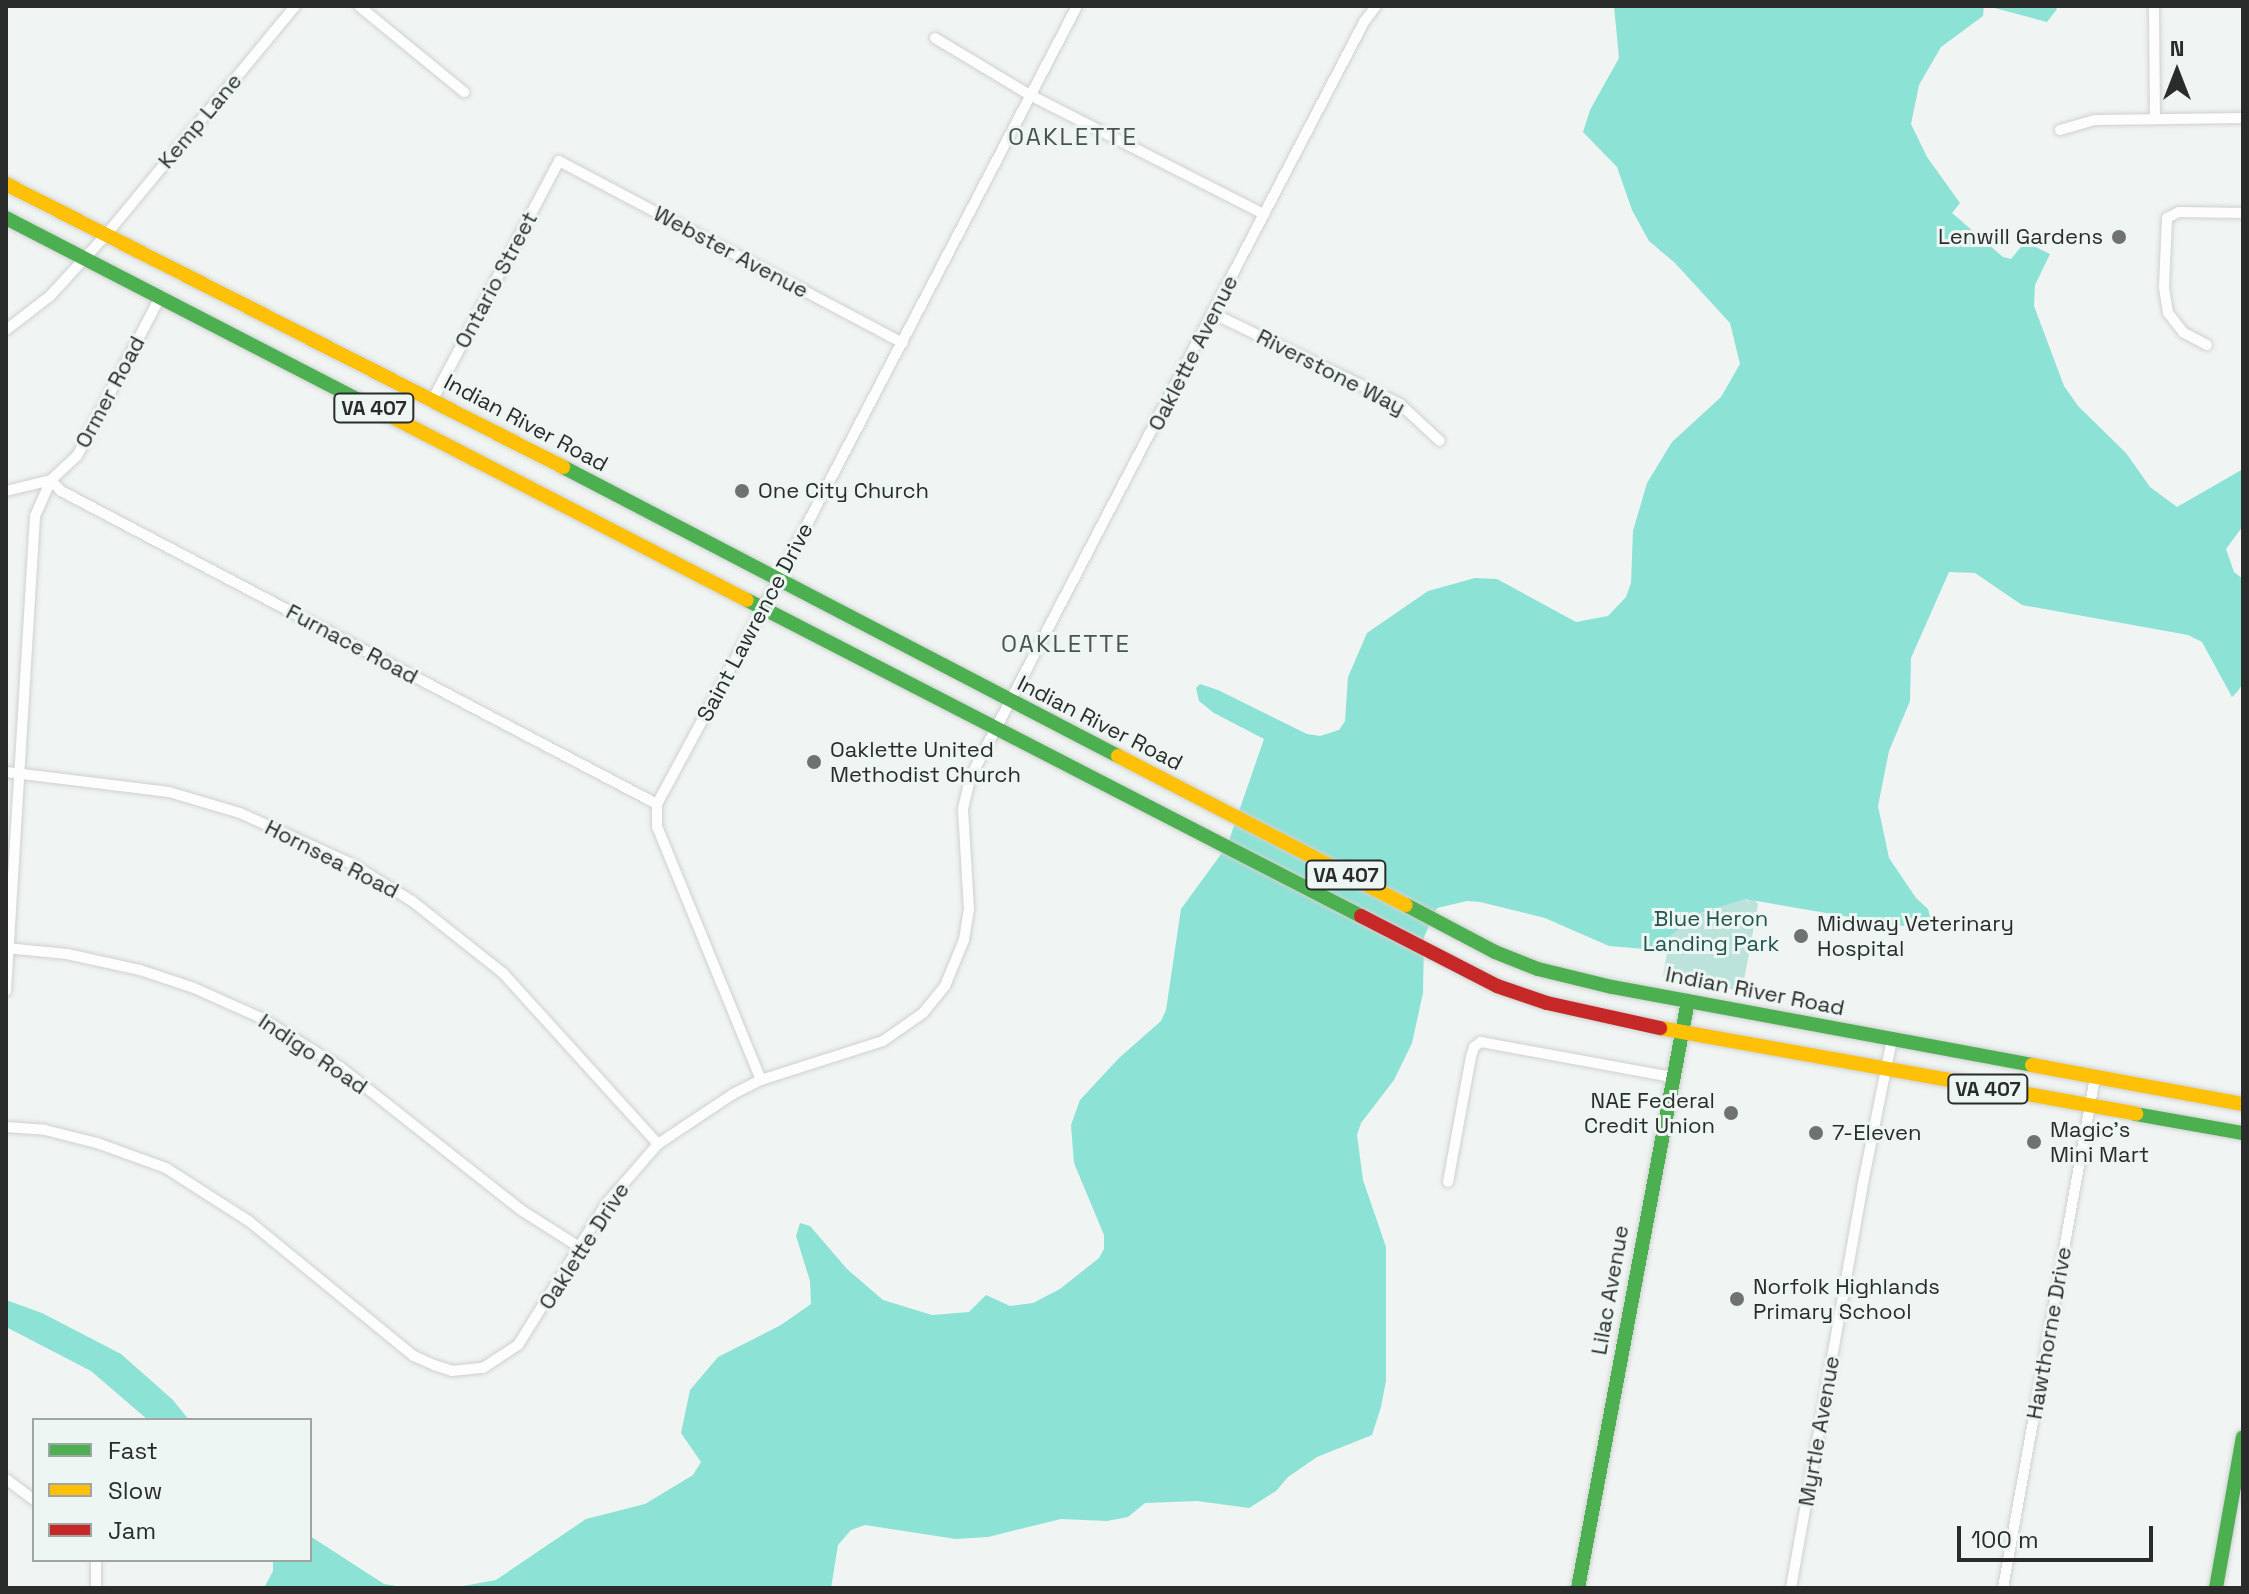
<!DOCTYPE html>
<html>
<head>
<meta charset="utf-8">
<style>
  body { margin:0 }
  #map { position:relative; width:2249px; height:1594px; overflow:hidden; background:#f0f4f3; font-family:"Space Grotesk",sans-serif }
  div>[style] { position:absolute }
  .green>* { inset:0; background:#bbe3db }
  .water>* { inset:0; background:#8ce2d4 }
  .roads { filter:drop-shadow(0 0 2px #ced1d0) drop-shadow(0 0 2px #ced1d0) }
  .street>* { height:10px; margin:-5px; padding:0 5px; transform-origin:5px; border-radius:5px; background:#fdfdfd }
  .fast>* { height:14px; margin:-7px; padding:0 7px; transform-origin:7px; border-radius:7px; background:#4caf50 }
  .slow>* { height:14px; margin:-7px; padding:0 7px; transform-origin:7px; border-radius:7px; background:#ffc107 }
  .jam>* { height:14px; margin:-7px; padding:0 7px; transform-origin:7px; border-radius:7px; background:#c62828 }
  .dots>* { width:22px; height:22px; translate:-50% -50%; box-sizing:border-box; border:4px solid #eef6f4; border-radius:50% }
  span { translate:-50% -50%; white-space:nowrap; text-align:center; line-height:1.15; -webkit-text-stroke:6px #eef6f4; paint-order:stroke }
  .shield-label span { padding:2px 6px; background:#eef6f4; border:2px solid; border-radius:6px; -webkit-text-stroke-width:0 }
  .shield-label { font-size:20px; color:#292c2b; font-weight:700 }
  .street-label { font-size:22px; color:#292c2b }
  .poi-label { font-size:22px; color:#292c2b }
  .right { translate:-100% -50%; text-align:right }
  .left { translate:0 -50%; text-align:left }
  .park-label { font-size:22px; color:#22554d }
  .neighbourhood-label { font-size:24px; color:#4b5250; letter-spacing:2px }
  .frame { position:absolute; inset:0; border:8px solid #292c2b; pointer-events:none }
  .legend { position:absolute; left:32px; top:1418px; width:280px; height:144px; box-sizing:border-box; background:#eef6f4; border:2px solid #9fa5a4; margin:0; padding:10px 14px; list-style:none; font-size:24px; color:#292c2b }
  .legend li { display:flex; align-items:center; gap:16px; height:40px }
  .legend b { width:40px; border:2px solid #9fa5a4 }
  .north { position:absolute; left:2137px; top:32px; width:80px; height:80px; -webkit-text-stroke:6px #eef6f4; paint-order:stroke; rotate:0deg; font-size:22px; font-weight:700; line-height:32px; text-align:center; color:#292c2b }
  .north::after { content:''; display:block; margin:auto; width:28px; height:36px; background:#292c2b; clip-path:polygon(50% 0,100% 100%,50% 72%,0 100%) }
  .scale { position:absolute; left:1957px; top:1526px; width:196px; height:36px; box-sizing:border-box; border:4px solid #292c2b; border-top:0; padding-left:10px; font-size:24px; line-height:28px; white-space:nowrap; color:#292c2b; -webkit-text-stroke:6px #eef6f4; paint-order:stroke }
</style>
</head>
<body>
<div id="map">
  <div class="green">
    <i style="clip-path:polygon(1722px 861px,1758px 904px,1742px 991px,1663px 977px,1678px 884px,1730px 879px,1751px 905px)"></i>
  </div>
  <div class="water">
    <i style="clip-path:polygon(1614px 6px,1984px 6px,1983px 16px,1941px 47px,1919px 85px,1911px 124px,1927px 157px,1960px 203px,1952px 213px,2003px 257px,2011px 259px,2025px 242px,2050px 254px,2035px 285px,2034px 306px,2064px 386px,2078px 406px,2126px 453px,2150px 487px,2177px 507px,2243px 469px,2243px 526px,2226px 549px,2234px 572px,2243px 579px,2243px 683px,2238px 691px,2232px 697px,2202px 642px,2188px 635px,2022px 605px,1975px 573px,1949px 572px,1911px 658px,1910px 701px,1889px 751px,1878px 806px,1889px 858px,1916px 898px,1928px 909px,1931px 921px,1902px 926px,1745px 899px,1693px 915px,1662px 944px,1645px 949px,1609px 946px,1545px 918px,1480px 902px,1467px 901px,1437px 908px,1424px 937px,1423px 993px,1412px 1043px,1394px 1080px,1361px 1123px,1357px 1135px,1363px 1180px,1386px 1247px,1386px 1381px,1381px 1407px,1372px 1435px,1317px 1457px,1288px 1477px,1276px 1491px,1249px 1508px,1197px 1501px,1145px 1503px,1128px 1517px,1107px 1521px,1061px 1519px,988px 1537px,956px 1539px,865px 1525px,851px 1530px,838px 1545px,831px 1588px,453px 1588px,496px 1580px,586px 1519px,645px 1504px,693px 1475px,701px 1462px,681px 1433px,690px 1390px,718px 1357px,781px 1325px,811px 1304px,810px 1281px,796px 1236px,800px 1223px,810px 1226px,847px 1269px,883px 1300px,932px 1315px,969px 1312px,986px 1295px,1010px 1306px,1033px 1303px,1060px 1289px,1099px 1258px,1104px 1249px,1104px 1235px,1074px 1163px,1071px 1125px,1080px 1100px,1119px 1058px,1161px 1021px,1166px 1010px,1181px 909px,1227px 846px,1264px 739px,1214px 713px,1199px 701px,1196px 688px,1200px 684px,1218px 690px,1307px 734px,1320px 736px,1339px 730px,1345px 721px,1348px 677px,1367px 633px,1428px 591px,1475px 578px,1497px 579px,1576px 622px,1608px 616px,1626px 597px,1631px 583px,1633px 531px,1647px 483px,1672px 442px,1721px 397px,1740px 364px,1730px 323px,1675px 263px,1649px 241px,1632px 210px,1617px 167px,1583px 132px,1590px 110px,1619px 58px)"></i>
    <i style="clip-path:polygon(1987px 6px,2053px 6px,2057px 9px,2047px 22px)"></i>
    <i style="clip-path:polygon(6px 1300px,42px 1313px,121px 1354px,173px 1400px,189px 1420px,148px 1420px,91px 1371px,6px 1327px)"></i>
    <i style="clip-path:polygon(310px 1536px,384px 1584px,409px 1588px,264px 1588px,273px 1571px,273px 1560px,310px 1560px)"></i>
  </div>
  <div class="roads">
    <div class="street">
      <i style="left:359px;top:6px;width:136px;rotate:39.3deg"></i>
      <i style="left:2154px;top:6px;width:111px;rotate:89.5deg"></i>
      <i style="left:935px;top:38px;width:111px;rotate:31deg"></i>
      <i style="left:1030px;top:95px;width:263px;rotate:27deg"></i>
      <i style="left:2060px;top:130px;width:37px;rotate:-16deg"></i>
      <i style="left:2096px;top:120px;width:147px;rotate:-0.8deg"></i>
      <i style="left:1214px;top:314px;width:207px;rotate:25.8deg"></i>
      <i style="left:1400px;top:404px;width:54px;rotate:42.8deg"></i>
      <i style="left:6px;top:330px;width:56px;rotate:-37.7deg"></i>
      <i style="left:50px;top:296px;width:81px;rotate:-47.5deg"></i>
      <i style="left:105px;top:236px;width:298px;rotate:-50.4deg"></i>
      <i style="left:2207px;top:345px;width:27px;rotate:-152deg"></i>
      <i style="left:2183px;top:332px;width:24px;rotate:-128deg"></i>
      <i style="left:2168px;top:313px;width:26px;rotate:-99deg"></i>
      <i style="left:2164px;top:287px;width:69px;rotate:-87.5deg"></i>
      <i style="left:2167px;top:218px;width:13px;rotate:-27deg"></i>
      <i style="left:2179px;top:212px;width:64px;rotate:0.9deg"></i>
      <i style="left:433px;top:399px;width:269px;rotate:-62.1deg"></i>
      <i style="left:559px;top:161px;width:389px;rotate:27.9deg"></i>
      <i style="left:6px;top:491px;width:46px;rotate:-13.7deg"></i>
      <i style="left:51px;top:480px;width:35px;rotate:-43deg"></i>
      <i style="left:77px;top:456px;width:179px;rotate:-62.4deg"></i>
      <i style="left:6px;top:772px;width:164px;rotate:7deg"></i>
      <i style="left:169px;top:792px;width:74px;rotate:16.5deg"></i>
      <i style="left:240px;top:813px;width:123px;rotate:24.5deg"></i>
      <i style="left:352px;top:864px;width:70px;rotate:31.7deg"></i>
      <i style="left:412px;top:901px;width:116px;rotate:38.4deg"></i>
      <i style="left:503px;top:973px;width:231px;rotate:47.8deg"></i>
      <i style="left:6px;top:948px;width:61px;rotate:5.6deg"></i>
      <i style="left:67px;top:954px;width:75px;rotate:12.4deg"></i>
      <i style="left:140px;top:970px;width:57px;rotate:18.4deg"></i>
      <i style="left:194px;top:988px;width:73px;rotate:24.1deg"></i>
      <i style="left:261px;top:1018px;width:93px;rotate:31.8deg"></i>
      <i style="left:340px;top:1067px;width:231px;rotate:38.3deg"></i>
      <i style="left:521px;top:1210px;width:69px;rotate:32.5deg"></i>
      <i style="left:6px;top:991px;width:476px;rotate:-86.5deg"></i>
      <i style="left:35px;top:516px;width:39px;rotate:-66deg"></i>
      <i style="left:51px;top:480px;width:15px;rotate:48deg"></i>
      <i style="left:61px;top:491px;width:673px;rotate:27.71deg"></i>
      <i style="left:761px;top:1080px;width:274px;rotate:-112.3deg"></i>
      <i style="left:657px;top:826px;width:22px;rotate:-90deg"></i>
      <i style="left:657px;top:804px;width:255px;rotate:-61.6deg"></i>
      <i style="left:778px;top:580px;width:647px;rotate:-62.48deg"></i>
      <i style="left:6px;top:1127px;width:39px;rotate:4deg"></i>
      <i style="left:45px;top:1130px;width:54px;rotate:14deg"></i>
      <i style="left:97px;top:1143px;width:73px;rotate:19.9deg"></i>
      <i style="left:166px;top:1168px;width:100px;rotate:32.7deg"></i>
      <i style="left:250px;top:1222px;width:212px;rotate:39.3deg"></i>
      <i style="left:414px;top:1356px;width:22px;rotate:24deg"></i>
      <i style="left:434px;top:1365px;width:19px;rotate:18deg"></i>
      <i style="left:452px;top:1371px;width:31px;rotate:-6deg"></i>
      <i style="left:483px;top:1368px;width:42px;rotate:-33.3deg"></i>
      <i style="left:518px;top:1345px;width:166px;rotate:-58deg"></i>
      <i style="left:606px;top:1204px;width:79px;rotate:-49.1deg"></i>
      <i style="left:658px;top:1144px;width:90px;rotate:-33.7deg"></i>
      <i style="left:733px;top:1094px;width:31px;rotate:-27deg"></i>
      <i style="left:761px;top:1080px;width:128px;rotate:-17.7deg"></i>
      <i style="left:883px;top:1041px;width:49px;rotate:-35deg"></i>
      <i style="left:923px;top:1013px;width:35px;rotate:-51deg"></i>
      <i style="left:945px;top:986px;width:50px;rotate:-67.6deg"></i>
      <i style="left:964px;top:940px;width:30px;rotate:-81deg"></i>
      <i style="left:969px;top:910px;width:101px;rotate:-93.4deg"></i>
      <i style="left:963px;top:809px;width:32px;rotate:-77deg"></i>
      <i style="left:970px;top:778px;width:853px;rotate:-62.47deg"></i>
      <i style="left:1364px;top:22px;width:20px;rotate:-53deg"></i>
      <i style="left:1448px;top:1182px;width:127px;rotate:-79.6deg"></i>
      <i style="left:1471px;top:1057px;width:10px;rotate:-73deg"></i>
      <i style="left:1474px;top:1047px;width:9px;rotate:-36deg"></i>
      <i style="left:1481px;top:1042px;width:193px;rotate:10.4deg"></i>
      <i style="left:6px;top:1479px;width:35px;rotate:37deg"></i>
      <i style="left:96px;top:1560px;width:28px;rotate:90deg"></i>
      <i style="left:1791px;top:1588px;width:406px;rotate:-79.9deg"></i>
      <i style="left:1862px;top:1188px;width:152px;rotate:-78.6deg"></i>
      <i style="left:2003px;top:1588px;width:519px;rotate:-79.79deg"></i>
    </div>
    <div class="fast">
      <i style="left:6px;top:218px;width:408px;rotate:27.3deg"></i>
      <i style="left:563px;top:467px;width:626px;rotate:27.51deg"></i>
      <i style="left:747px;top:600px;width:691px;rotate:27.23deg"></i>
      <i style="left:1406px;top:905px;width:101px;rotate:27.8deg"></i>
      <i style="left:1495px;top:952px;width:46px;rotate:21.6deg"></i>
      <i style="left:1538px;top:969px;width:76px;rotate:13.7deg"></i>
      <i style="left:1612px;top:987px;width:427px;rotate:10.5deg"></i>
      <i style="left:2136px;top:1114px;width:109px;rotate:10.1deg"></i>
      <i style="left:1578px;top:1588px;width:597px;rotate:-79.39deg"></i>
      <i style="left:2216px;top:1588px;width:153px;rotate:-79.9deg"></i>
    </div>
    <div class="slow">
      <i style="left:6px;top:184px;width:625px;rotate:26.93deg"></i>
      <i style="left:369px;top:405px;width:425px;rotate:27.3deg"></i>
      <i style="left:1118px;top:756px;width:324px;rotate:27.4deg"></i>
      <i style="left:1660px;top:1028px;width:484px;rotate:10.2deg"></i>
      <i style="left:2032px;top:1065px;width:215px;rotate:10.5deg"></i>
    </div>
    <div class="jam">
      <i style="left:1361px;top:916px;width:153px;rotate:27.2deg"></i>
      <i style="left:1497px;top:986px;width:53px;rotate:18.8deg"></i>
      <i style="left:1547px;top:1003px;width:116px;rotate:12.5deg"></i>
    </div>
  </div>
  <div class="dots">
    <i style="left:2119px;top:237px;background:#6f7271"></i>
    <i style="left:742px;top:491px;background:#6f7271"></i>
    <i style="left:814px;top:762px;background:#6f7271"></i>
    <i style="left:1801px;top:936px;background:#6f7271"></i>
    <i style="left:1731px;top:1113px;background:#6f7271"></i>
    <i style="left:1816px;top:1133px;background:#6f7271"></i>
    <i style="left:2034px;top:1142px;background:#6f7271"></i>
    <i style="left:1737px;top:1299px;background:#6f7271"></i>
  </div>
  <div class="shield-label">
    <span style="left:374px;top:408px">VA 407</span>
    <span style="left:1346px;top:875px">VA 407</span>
    <span style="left:1988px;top:1089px">VA 407</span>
  </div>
  <div class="street-label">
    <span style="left:200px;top:121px;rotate:-50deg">Kemp Lane</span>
    <span style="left:731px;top:252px;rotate:28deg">Webster Avenue</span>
    <span style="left:496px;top:280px;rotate:-62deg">Ontario Street</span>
    <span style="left:1193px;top:353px;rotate:-63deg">Oaklette Avenue</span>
    <span style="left:1331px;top:372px;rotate:27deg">Riverstone Way</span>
    <span style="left:110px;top:392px;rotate:-62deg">Ormer Road</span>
    <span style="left:526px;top:423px;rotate:28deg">Indian River Road</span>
    <span style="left:755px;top:622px;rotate:-62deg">Saint Lawrence Drive</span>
    <span style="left:352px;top:644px;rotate:28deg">Furnace Road</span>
    <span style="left:1100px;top:723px;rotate:27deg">Indian River Road</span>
    <span style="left:332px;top:859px;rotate:27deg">Hornsea Road</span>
    <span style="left:1755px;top:991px;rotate:11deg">Indian River Road</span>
    <span style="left:313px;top:1054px;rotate:34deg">Indigo Road</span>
    <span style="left:584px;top:1246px;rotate:-57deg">Oaklette Drive</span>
    <span style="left:1610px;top:1290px;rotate:-80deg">Lilac Avenue</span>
    <span style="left:2049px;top:1333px;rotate:-80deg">Hawthorne Drive</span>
    <span style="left:1819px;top:1431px;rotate:-80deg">Myrtle Avenue</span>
  </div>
  <div class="poi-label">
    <span class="right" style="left:2103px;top:237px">Lenwill Gardens</span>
    <span class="left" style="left:758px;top:491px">One City Church</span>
    <span class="left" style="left:830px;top:762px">Oaklette United<br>Methodist Church</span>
    <span class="left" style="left:1817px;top:936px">Midway Veterinary<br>Hospital</span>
    <span class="right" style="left:1715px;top:1113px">NAE Federal<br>Credit Union</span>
    <span class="left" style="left:2050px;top:1142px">Magic's<br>Mini Mart</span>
    <span class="left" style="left:1832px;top:1133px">7-Eleven</span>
    <span class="left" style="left:1753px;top:1299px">Norfolk Highlands<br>Primary School</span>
  </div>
  <div class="park-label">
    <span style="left:1711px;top:931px">Blue Heron<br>Landing Park</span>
  </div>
  <div class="neighbourhood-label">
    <span style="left:1073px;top:137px">OAKLETTE</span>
    <span style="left:1066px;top:644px">OAKLETTE</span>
  </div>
  <div class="frame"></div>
  <ul class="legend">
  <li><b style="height:10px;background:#4caf50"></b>Fast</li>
  <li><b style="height:10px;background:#ffc107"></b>Slow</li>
  <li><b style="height:10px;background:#c62828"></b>Jam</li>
  </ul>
  <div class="north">N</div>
  <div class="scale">100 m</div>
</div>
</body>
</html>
